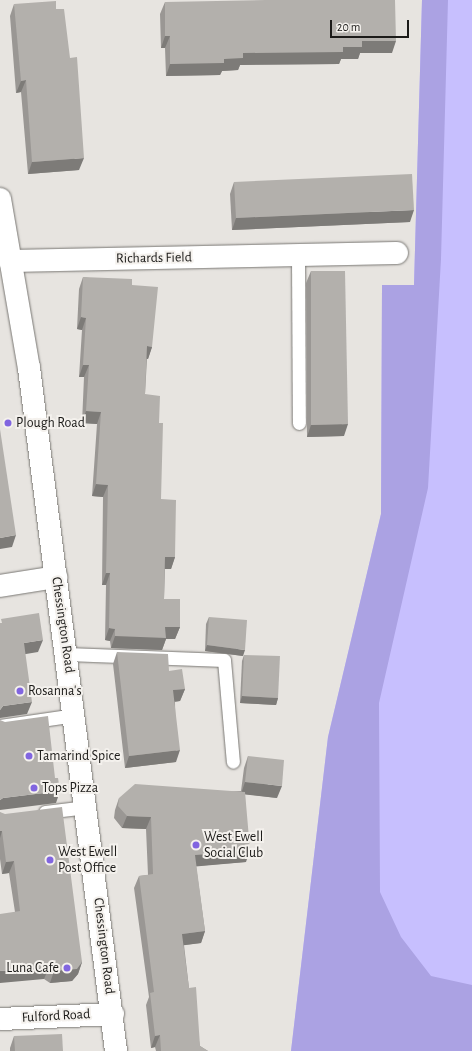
<!DOCTYPE html>
<html>
<head>
<meta charset="utf-8">
<style>
  body { margin:0 }
  #map { position:relative; width:472px; height:1051px; overflow:hidden; background:#e7e4e0; font-family:"Alegreya Sans",sans-serif }
  div>[style] { position:absolute }
  .green>* { inset:0; background:#c7bffe }
  .forest>* { inset:0; background:#aba2e3 }
  .roads { filter:drop-shadow(0 0 1px #797773) drop-shadow(0 0 1px #797773) }
  .service>* { height:13px; margin:-6.5px; padding:0 6.5px; transform-origin:6.5px; border-radius:6.5px; background:#fff }
  .minor>* { height:22px; margin:-11px; padding:0 11px; transform-origin:11px; border-radius:11px; background:#fff }
  .secondary>* { height:22px; margin:-11px; padding:0 11px; transform-origin:11px; border-radius:11px; background:#fff }
  .wall>* { inset:0; background:#9a9794 }
  .shaded-wall>* { inset:0; background:#7d7b78 }
  .building>* { inset:0; background:#b3b0ac }
  .dots>* { width:11px; height:11px; translate:-50% -50%; box-sizing:border-box; border:2px solid #f4f1ed; border-radius:50% }
  span { translate:-50% -50%; white-space:nowrap; text-align:center; line-height:1.15; -webkit-text-stroke:4px #f4f1ed; paint-order:stroke }
  .street-label { font-size:14px; color:#1c1b19 }
  .poi-label { font-size:14px; color:#1c1b19 }
  .left { translate:0 -50%; text-align:left }
  .right { translate:-100% -50%; text-align:right }
  .scale { position:absolute; left:330px; top:20px; width:79px; height:18px; box-sizing:border-box; border:2px solid #1c1b19; border-top:0; padding-left:5px; font-size:12px; line-height:14px; white-space:nowrap; color:#1c1b19; -webkit-text-stroke:3px #f4f1ed; paint-order:stroke }
</style>
</head>
<body>
<div id="map">
  <div class="green">
    <i style="clip-path:polygon(422px 0,472px 0,472px 1051px,291px 1051px,328px 737px,381px 514px,382px 285px,414px 285px)"></i>
  </div>
  <div class="forest">
    <i style="clip-path:polygon(422px 0,448px 0,441px 259px,428px 488px,379px 703px,380px 892px,401px 937px,431px 976px,472px 985px,472px 1051px,291px 1051px,328px 737px,381px 514px,382px 285px,414px 285px)"></i>
  </div>
  <div class="roads">
    <div class="service">
      <i style="left:298px;top:255px;width:168px;rotate:89.7deg"></i>
      <i style="left:67px;top:654px;width:157px;rotate:2.2deg"></i>
      <i style="left:224px;top:660px;width:102px;rotate:85deg"></i>
      <i style="left:0;top:726px;width:76px;rotate:-8.3deg"></i>
      <i style="left:45px;top:812px;width:42px;rotate:-6.8deg"></i>
    </div>
    <div class="minor">
      <i style="left:10px;top:261px;width:387px;rotate:-1.2deg"></i>
      <i style="left:0;top:586px;width:57px;rotate:-9.1deg"></i>
      <i style="left:0;top:1019px;width:113px;rotate:-2.5deg"></i>
    </div>
    <div class="secondary">
      <i style="left:0;top:199px;width:171px;rotate:80.3deg"></i>
      <i style="left:29px;top:368px;width:689px;rotate:82.74deg"></i>
    </div>
  </div>
  <div class="wall">
    <i style="clip-path:polygon(165px 2px,392px 53px,360px 53px,358px 59px,341px 59px,339px 64px,240px 65px,238px 70px,222px 71px,220px 75px,166px 76px,165px 48px,161px 48px,160px 14px)"></i>
    <i style="clip-path:polygon(14px 4px,79px 170px,28px 174px,21px 92px,16px 93px,10px 16px)"></i>
    <i style="clip-path:polygon(234px 182px,410px 222px,232px 230px,230px 194px)"></i>
    <i style="clip-path:polygon(311px 271px,344px 436px,307px 437px,306px 283px)"></i>
    <i style="clip-path:polygon(83px 277px,132px 285px,152px 347px,148px 359px,147px 359px,145px 394px,159px 423px,161px 499px,175px 557px,171px 569px,165px 569px,164px 599px,180px 627px,175px 639px,166px 639px,162px 650px,111px 648px,110px 641px,105px 640px,106px 585px,102px 585px,103px 497px,92px 496px,97px 424px,82px 423px,84px 377px,79px 377px,82px 330px,77px 329px,79px 289px)"></i>
    <i style="clip-path:polygon(209px 617px,243px 656px,205px 651px,206px 624px)"></i>
    <i style="clip-path:polygon(117px 652px,169px 671px,185px 689px,180px 701px,175px 702px,176px 762px,125px 768px,113px 664px)"></i>
    <i style="clip-path:polygon(244px 655px,278px 698px,276px 705px,240px 703px,242px 661px)"></i>
    <i style="clip-path:polygon(248px 756px,277px 798px,245px 794px,246px 862px,196px 866px,205px 931px,201px 943px,184px 945px,189px 988px,200px 1046px,208px 1051px,156px 1051px,155px 1047px,151px 1048px,146px 1005px,149px 997px,134px 888px,139px 876px,148px 875px,146px 829px,122px 828px,114px 818px,115px 810px,119px 798px,241px 791px,244px 768px)"></i>
    <i style="clip-path:polygon(0 812px,82px 962px,78px 974px,72px 981px,50px 983px,44px 979px,15px 912px,9px 873px,2px 874px,0 859px)"></i>
    <i style="clip-path:polygon(14px 1036px,63px 1051px,10px 1051px,10px 1048px)"></i>
  </div>
  <div class="shaded-wall">
    <i style="clip-path:polygon(165px 36px,170px 36px,165px 48px,161px 48px)"></i>
    <i style="clip-path:polygon(362px 41px,396px 41px,392px 53px,360px 53px,358px 59px,341px 59px,339px 64px,240px 65px,238px 70px,222px 71px,220px 75px,166px 76px,170px 64px,224px 59px,243px 53px,343px 47px)"></i>
    <i style="clip-path:polygon(26px 80px,21px 92px,16px 93px,21px 81px)"></i>
    <i style="clip-path:polygon(84px 158px,79px 170px,28px 174px,32px 162px)"></i>
    <i style="clip-path:polygon(414px 210px,410px 222px,232px 230px,236px 218px)"></i>
    <i style="clip-path:polygon(81px 317px,86px 318px,82px 330px,77px 329px)"></i>
    <i style="clip-path:polygon(147px 346px,152px 347px,148px 359px,143px 358px)"></i>
    <i style="clip-path:polygon(83px 365px,89px 365px,84px 377px,79px 377px)"></i>
    <i style="clip-path:polygon(86px 411px,101px 412px,97px 424px,82px 423px)"></i>
    <i style="clip-path:polygon(348px 424px,344px 436px,307px 437px,311px 425px)"></i>
    <i style="clip-path:polygon(96px 484px,108px 485px,103px 497px,92px 496px)"></i>
    <i style="clip-path:polygon(16px 535px,12px 547px,0 549px,0 538px)"></i>
    <i style="clip-path:polygon(165px 557px,175px 557px,171px 569px,161px 569px)"></i>
    <i style="clip-path:polygon(106px 573px,110px 573px,106px 585px,102px 585px)"></i>
    <i style="clip-path:polygon(165px 627px,180px 627px,175px 639px,166px 639px,162px 650px,111px 648px,115px 636px)"></i>
    <i style="clip-path:polygon(109px 628px,115px 629px,110px 641px,105px 640px)"></i>
    <i style="clip-path:polygon(43px 640px,38px 652px,20px 655px,24px 643px)"></i>
    <i style="clip-path:polygon(207px 645px,245px 650px,243px 656px,205px 651px)"></i>
    <i style="clip-path:polygon(185px 689px,180px 701px,169px 702px,173px 690px)"></i>
    <i style="clip-path:polygon(242px 696px,278px 698px,276px 705px,240px 703px)"></i>
    <i style="clip-path:polygon(32px 702px,27px 714px,0 718px,0 710px,3px 706px)"></i>
    <i style="clip-path:polygon(180px 750px,176px 762px,125px 768px,129px 756px)"></i>
    <i style="clip-path:polygon(245px 782px,282px 786px,277px 798px,241px 794px)"></i>
    <i style="clip-path:polygon(60px 791px,56px 803px,0 810px,0 800px,3px 798px)"></i>
    <i style="clip-path:polygon(127px 816px,151px 817px,146px 829px,122px 828px)"></i>
    <i style="clip-path:polygon(0 831px,2px 831px,0 838px)"></i>
    <i style="clip-path:polygon(250px 850px,246px 862px,190px 867px,195px 855px)"></i>
    <i style="clip-path:polygon(14px 861px,9px 873px,2px 874px,6px 862px)"></i>
    <i style="clip-path:polygon(205px 931px,201px 943px,178px 946px,182px 934px)"></i>
    <i style="clip-path:polygon(82px 962px,78px 974px,72px 981px,50px 983px,54px 971px)"></i>
    <i style="clip-path:polygon(49px 967px,44px 979px,0 983px,0 971px)"></i>
    <i style="clip-path:polygon(160px 1035px,155px 1047px,151px 1048px,155px 1036px)"></i>
  </div>
  <div class="building">
    <i style="clip-path:polygon(266px 0,395px 0,396px 41px,362px 41px,362px 47px,343px 47px,343px 52px,243px 53px,243px 58px,224px 59px,224px 63px,170px 64px,170px 36px,165px 36px,165px 2px)"></i>
    <i style="clip-path:polygon(56px 1px,56px 9px,64px 9px,70px 58px,77px 57px,84px 158px,32px 162px,26px 80px,21px 81px,14px 4px)"></i>
    <i style="clip-path:polygon(412px 174px,414px 210px,236px 218px,234px 182px)"></i>
    <i style="clip-path:polygon(311px 271px,345px 271px,348px 424px,311px 425px)"></i>
    <i style="clip-path:polygon(83px 277px,132px 279px,132px 285px,158px 287px,152px 347px,147px 346px,145px 394px,160px 396px,159px 423px,163px 423px,161px 499px,176px 500px,175px 557px,165px 557px,164px 599px,180px 599px,180px 627px,165px 627px,166px 638px,115px 636px,115px 629px,109px 628px,110px 573px,106px 573px,108px 485px,96px 484px,101px 412px,86px 411px,89px 365px,83px 365px,86px 318px,81px 317px)"></i>
    <i style="clip-path:polygon(0 429px,16px 535px,0 538px)"></i>
    <i style="clip-path:polygon(39px 613px,43px 640px,24px 643px,32px 702px,3px 706px,0 710px,0 623px,2px 623px,1px 619px)"></i>
    <i style="clip-path:polygon(209px 617px,247px 620px,245px 650px,207px 645px)"></i>
    <i style="clip-path:polygon(117px 652px,168px 654px,169px 671px,182px 669px,185px 689px,173px 690px,180px 750px,129px 756px)"></i>
    <i style="clip-path:polygon(244px 655px,280px 656px,278px 698px,242px 696px)"></i>
    <i style="clip-path:polygon(48px 716px,55px 778px,58px 778px,60px 791px,3px 798px,0 800px,0 720px,5px 722px)"></i>
    <i style="clip-path:polygon(248px 756px,284px 760px,282px 786px,245px 782px)"></i>
    <i style="clip-path:polygon(135px 784px,245px 792px,250px 850px,195px 855px,205px 931px,182px 934px,189px 988px,196px 987px,200px 1046px,208px 1051px,161px 1051px,160px 1035px,155px 1036px,150px 993px,154px 992px,139px 876px,153px 874px,151px 817px,127px 816px,118px 806px,119px 798px)"></i>
    <i style="clip-path:polygon(62px 807px,82px 962px,77px 969px,54px 971px,49px 967px,0 971px,0 914px,20px 911px,14px 861px,6px 862px,2px 831px,0 831px,0 812px,5px 814px)"></i>
    <i style="clip-path:polygon(62px 1034px,63px 1051px,15px 1051px,14px 1036px)"></i>
  </div>
  <div class="dots">
    <i style="left:8px;top:423px;background:#8165e0"></i>
    <i style="left:20px;top:691px;background:#8165e0"></i>
    <i style="left:29px;top:756px;background:#8165e0"></i>
    <i style="left:34px;top:788px;background:#8165e0"></i>
    <i style="left:196px;top:845px;background:#8165e0"></i>
    <i style="left:50px;top:860px;background:#8165e0"></i>
    <i style="left:67px;top:968px;background:#8165e0"></i>
  </div>
  <div class="street-label">
    <span style="left:154px;top:258px;rotate:-1deg">Richards Field</span>
    <span style="left:63px;top:625px;rotate:82deg">Chessington Road</span>
    <span style="left:104px;top:946px;rotate:83deg">Chessington Road</span>
    <span style="left:56px;top:1016px;rotate:-3deg">Fulford Road</span>
  </div>
  <div class="poi-label">
    <span class="left" style="left:16px;top:423px">Plough Road</span>
    <span class="left" style="left:28px;top:691px">Rosanna's</span>
    <span class="left" style="left:37px;top:756px">Tamarind Spice</span>
    <span class="left" style="left:42px;top:788px">Tops Pizza</span>
    <span class="left" style="left:204px;top:845px">West Ewell<br>Social Club</span>
    <span class="left" style="left:58px;top:860px">West Ewell<br>Post Office</span>
    <span class="right" style="left:59px;top:968px">Luna Cafe</span>
  </div>
  <div class="scale">20 m</div>
</div>
</body>
</html>
